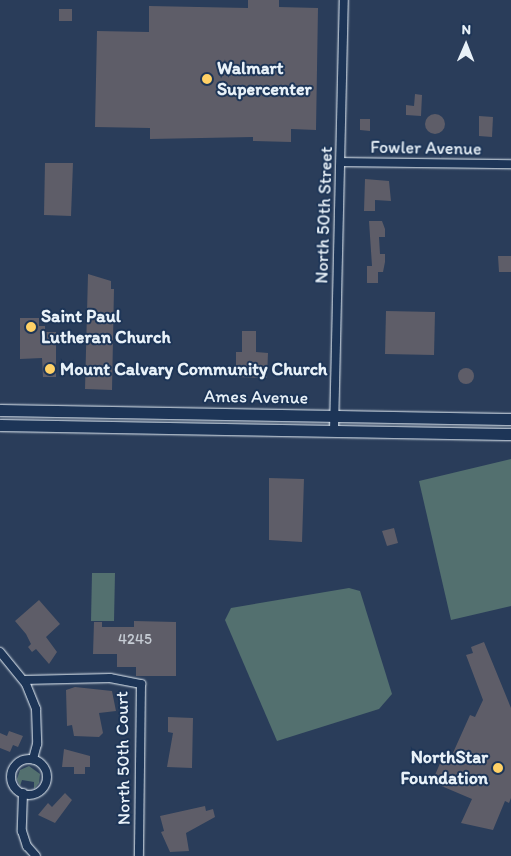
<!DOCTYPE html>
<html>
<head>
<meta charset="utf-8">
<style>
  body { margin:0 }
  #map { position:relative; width:511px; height:856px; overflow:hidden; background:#2a3d5a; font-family:Itim,sans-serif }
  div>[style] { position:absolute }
  .green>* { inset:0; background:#53706f }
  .building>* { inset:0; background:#5e5d68 }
  .round { border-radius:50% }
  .roads { filter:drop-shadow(0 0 1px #e8f1f8) drop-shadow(0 0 1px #e8f1f8) }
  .street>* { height:8px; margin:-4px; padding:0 4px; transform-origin:4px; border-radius:4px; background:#1d3557 }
  .street>.ring { margin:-4px; padding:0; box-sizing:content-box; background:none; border:8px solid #1d3557; border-radius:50% }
  .primary>* { height:11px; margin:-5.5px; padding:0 5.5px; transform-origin:5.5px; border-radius:5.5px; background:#1d3557 }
  .dots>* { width:14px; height:14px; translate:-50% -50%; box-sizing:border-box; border:2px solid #1d3557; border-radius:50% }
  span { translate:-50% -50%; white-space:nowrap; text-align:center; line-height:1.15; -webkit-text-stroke:4px #1d3557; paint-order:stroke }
  .number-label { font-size:15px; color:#c6ccd4 }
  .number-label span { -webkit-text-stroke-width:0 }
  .poi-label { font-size:18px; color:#e8f1f8; font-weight:700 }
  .left { translate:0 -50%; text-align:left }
  .right { translate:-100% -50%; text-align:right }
  .street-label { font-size:18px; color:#e8f1f8 }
  .north { position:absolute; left:441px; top:20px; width:50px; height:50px; -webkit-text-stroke:4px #1d3557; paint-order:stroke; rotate:1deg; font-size:14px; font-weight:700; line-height:20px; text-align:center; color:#e8f1f8 }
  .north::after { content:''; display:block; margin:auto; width:18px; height:22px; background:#e8f1f8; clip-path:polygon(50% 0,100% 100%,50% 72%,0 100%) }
</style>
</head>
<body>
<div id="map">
  <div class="green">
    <i style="clip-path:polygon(511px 459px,511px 606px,451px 620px,419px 481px)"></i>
    <i style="clip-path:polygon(92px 573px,115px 573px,114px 621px,91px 621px)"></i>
    <i style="clip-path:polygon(349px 588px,360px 591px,392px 694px,379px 709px,277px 741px,225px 620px,231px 608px)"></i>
    <i style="clip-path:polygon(29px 766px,40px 774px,39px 783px,34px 789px,34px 782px,22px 780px,20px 786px,17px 779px,20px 770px)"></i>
  </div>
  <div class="building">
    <i style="clip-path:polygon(248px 0,279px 0,279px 7px,318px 8px,316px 130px,291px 129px,291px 142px,253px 141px,253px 137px,150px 139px,150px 128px,95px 127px,97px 31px,149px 32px,149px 6px,248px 8px)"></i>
    <i style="clip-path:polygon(59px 9px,72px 9px,72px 21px,59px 21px)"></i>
    <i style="clip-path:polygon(415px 94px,422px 95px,421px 116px,406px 115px,406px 105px,414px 106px)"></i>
    <i class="round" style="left:425px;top:114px;width:20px;height:20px"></i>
    <i style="clip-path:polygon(479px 116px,493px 117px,492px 137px,479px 136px)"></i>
    <i style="clip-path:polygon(360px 119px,370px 119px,370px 131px,360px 130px)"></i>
    <i style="clip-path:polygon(45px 163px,73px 163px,71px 216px,44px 215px)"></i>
    <i style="clip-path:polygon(365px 179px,389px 181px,391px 201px,375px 200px,375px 211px,364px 211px)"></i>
    <i style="clip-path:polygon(369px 221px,382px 221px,385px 229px,385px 237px,379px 237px,380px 254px,385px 254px,385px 262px,383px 272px,378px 272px,378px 283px,367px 283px,367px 266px,372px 266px)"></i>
    <i style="clip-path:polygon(498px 256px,511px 256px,511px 272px,499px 272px)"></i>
    <i style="clip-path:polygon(88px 274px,111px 281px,111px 289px,114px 289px,112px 390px,85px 389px)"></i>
    <i style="clip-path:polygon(386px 311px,435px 312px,434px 355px,385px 354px)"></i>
    <i style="clip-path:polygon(20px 318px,39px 318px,39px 326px,45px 326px,45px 332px,56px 332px,56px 377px,43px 377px,42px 358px,20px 359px)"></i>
    <i style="clip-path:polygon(242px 331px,256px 331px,256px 352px,268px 353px,267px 378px,236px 377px,236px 352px,242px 352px)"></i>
    <i class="round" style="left:458px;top:368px;width:16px;height:16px"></i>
    <i style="clip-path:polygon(269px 478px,304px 479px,302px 542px,269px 540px)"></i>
    <i style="clip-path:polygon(394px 528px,398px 543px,387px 546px,382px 531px)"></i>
    <i style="clip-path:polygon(39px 600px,60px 624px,46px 637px,57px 652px,49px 664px,36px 649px,32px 652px,28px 647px,31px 644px,26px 634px,15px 621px)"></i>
    <i style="clip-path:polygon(134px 621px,176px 622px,176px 676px,136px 676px,136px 667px,117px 667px,117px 654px,93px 654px,94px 622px,102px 622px,102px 627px,134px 627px)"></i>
    <i style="clip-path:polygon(484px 642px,511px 708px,511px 798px,509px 803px,505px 801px,493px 830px,461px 823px,472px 799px,432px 782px,441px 761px,448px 764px,470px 715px,475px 717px,483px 700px,466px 655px,473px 653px,471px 647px)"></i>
    <i style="clip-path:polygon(75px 687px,112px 691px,116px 711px,99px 713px,103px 733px,99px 737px,74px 736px,72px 725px,67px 726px,66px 690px)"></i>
    <i style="clip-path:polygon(168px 717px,193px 718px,192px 768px,167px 767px,173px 733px,168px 732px)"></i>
    <i style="clip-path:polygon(9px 731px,23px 736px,18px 747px,13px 745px,10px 752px,0 748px,0 733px,7px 736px)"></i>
    <i style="clip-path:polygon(64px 749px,90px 756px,90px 767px,85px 767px,85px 774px,74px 774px,74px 767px,62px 767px)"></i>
    <i style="clip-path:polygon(65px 793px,72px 800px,55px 823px,38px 815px,48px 803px,52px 807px)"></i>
    <i style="clip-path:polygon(205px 806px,206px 811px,213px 809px,215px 817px,186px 833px,189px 851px,170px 852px,161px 832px,164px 831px,160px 816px)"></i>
  </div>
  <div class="roads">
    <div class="street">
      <i style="left:341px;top:162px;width:170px;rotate:0.7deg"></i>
      <i style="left:334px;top:431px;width:431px;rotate:-88.7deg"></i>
      <i style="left:0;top:652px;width:41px;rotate:50.9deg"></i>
      <i style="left:26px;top:684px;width:27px;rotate:68deg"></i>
      <i style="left:36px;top:709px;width:35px;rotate:88deg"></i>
      <i style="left:37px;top:744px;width:16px;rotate:105deg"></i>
      <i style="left:24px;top:680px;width:86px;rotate:-1.3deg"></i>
      <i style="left:110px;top:678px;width:32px;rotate:11deg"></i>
      <i style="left:141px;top:684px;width:172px;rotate:90.7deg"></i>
      <i class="ring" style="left:11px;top:759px;width:28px;height:28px"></i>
      <i style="left:23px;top:793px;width:38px;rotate:92deg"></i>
      <i style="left:22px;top:831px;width:16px;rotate:72deg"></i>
      <i style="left:27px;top:846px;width:13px;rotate:48deg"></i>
    </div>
    <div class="primary">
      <i style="left:0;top:410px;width:511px;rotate:1.01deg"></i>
      <i style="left:0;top:425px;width:511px;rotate:1.01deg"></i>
    </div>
  </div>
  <div class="dots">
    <i style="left:207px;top:79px;background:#ffd166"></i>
    <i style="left:31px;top:327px;background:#ffd166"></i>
    <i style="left:50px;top:369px;background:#ffd166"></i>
    <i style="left:498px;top:768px;background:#ffd166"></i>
  </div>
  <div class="number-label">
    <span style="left:135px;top:640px">4245</span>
  </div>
  <div class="poi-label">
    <span class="left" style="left:217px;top:79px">Walmart<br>Supercenter</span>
    <span class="left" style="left:41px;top:327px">Saint Paul<br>Lutheran Church</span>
    <span class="left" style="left:60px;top:369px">Mount Calvary Community Church</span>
    <span class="right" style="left:488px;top:768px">NorthStar<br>Foundation</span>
  </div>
  <div class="street-label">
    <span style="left:426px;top:148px;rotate:1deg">Fowler Avenue</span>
    <span style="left:324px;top:215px;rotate:-88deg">North 50th Street</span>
    <span style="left:256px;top:397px;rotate:1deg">Ames Avenue</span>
    <span style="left:123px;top:758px;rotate:-91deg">North 50th Court</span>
  </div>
  <div class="north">N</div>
</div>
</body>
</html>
